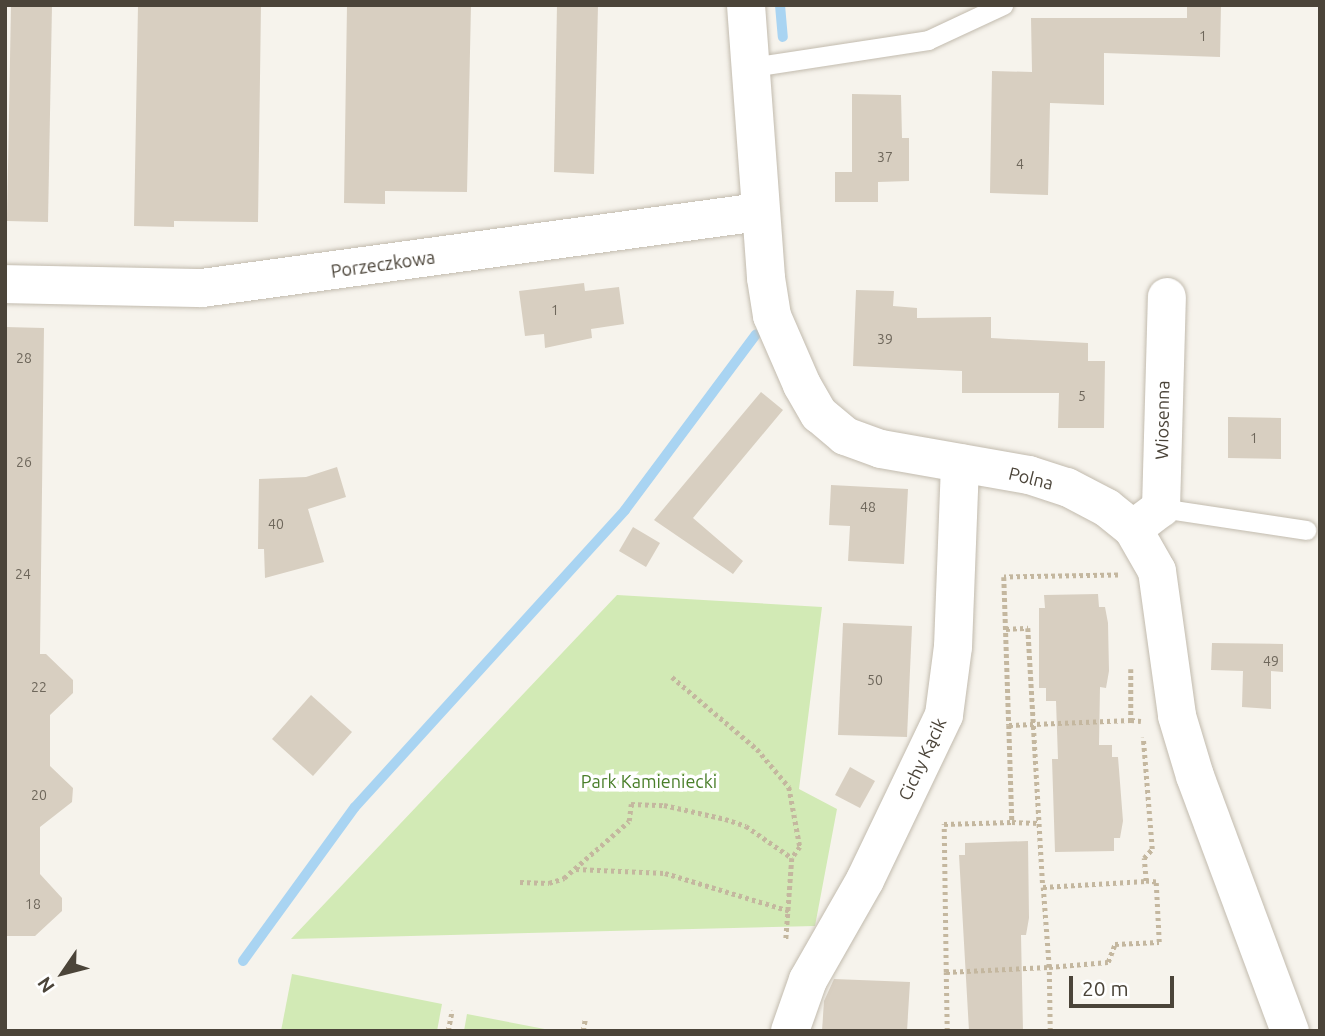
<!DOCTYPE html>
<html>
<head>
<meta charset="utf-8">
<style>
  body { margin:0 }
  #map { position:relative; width:1325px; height:1036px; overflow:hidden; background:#f6f3ec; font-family:Ubuntu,sans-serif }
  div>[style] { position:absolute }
  .green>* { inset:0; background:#d2eab5 }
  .stream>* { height:10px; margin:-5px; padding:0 5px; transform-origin:5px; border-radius:5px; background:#a9d4f2 }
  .building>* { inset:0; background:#d8cfc1 }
  .path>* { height:4.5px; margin-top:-2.25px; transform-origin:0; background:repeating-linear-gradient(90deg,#c4b79f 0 3.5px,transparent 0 7px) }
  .roads { filter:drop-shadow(0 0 2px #c2bbae) drop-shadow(0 0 2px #c2bbae) }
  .lane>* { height:19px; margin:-9.5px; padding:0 9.5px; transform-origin:9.5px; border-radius:9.5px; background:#fff }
  .street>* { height:38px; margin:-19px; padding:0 19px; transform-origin:19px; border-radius:19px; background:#fff }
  span { translate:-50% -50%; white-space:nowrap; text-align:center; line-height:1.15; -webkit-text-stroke:7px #fff; paint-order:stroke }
  .number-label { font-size:14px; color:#6e675b }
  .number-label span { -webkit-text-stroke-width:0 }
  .street-label { font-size:18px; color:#4b4439 }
  .park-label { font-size:18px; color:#4a7f2a }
  .frame { position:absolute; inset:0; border:7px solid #4b4439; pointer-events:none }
  .north { position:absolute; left:28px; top:938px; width:70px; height:70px; -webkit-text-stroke:5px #fff; paint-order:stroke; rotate:235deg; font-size:19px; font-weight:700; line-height:28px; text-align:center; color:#4b4439 }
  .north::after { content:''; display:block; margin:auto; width:24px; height:32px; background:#4b4439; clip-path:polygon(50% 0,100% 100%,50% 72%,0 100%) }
  .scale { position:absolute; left:1069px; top:976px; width:105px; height:32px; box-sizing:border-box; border:4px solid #4b4439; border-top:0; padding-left:9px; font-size:21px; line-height:24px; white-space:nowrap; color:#4b4439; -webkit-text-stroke:5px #fff; paint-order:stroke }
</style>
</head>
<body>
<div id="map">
  <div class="green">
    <i style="clip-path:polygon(617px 595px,822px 607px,799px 789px,837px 809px,815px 926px,291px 939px)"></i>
    <i style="clip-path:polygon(292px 974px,442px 1004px,437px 1031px,281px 1031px)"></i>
    <i style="clip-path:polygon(467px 1014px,555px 1031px,464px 1031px)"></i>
  </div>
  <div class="stream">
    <i style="left:780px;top:5px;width:32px;rotate:85deg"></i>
    <i style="left:243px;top:961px;width:190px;rotate:-54deg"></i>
    <i style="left:355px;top:807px;width:401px;rotate:-47.7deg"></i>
    <i style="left:625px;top:510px;width:219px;rotate:-53.3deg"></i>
  </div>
  <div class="building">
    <i style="clip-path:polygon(11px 5px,52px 5px,48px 222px,7px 221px)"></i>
    <i style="clip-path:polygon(138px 5px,261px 5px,258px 222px,174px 221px,174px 227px,134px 226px)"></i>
    <i style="clip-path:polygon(347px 5px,471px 5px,467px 192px,385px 191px,385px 204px,344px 203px)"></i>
    <i style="clip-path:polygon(557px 5px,598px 5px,594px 174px,554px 172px)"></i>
    <i style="clip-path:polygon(1187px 5px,1221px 5px,1220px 57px,1104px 53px,1104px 105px,1050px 103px,1048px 195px,990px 193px,992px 71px,1032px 72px,1031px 18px,1187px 18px)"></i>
    <i style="clip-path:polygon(852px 94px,901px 95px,902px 138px,909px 138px,909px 181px,878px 182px,878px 202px,835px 202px,835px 172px,852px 172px)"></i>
    <i style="clip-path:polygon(584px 283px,585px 291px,619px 287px,624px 324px,591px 329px,592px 338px,545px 348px,544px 334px,525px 336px,519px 291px)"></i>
    <i style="clip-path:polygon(856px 290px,894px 291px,893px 306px,917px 308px,917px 318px,991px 317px,991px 338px,1088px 343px,1088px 361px,1105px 361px,1104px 428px,1058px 428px,1059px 393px,962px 393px,962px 371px,853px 366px)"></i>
    <i style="clip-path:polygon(5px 327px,44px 328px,40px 654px,46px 654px,73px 680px,73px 693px,50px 715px,50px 766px,73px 788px,72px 802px,40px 827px,40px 874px,62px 898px,62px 911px,35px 936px,5px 936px)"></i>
    <i style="clip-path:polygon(761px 392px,783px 410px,693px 518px,743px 561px,733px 574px,654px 520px)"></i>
    <i style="clip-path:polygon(1228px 417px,1281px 418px,1281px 459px,1228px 458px)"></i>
    <i style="clip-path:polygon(337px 467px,346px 497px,308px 509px,324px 562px,265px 578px,264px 549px,258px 549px,259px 479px,306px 477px)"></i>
    <i style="clip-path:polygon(831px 485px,908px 489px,904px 564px,848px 561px,850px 526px,829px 525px)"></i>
    <i style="clip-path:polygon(633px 527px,660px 543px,646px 567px,619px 551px)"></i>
    <i style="clip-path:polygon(1098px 594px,1099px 607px,1105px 607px,1108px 623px,1109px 671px,1106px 688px,1100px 687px,1099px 745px,1112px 745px,1112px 757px,1118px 757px,1123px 821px,1120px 838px,1114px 838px,1114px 851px,1055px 852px,1052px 759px,1058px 759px,1056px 701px,1046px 701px,1046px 688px,1039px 688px,1039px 608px,1045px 608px,1044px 595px)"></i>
    <i style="clip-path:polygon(843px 623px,912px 626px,907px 737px,838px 735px)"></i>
    <i style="clip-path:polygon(1212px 643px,1283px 644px,1283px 672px,1271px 671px,1271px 709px,1242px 707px,1243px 671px,1211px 670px)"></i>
    <i style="clip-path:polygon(311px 695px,352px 732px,313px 776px,272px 739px)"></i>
    <i style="clip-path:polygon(850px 767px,875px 781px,860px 808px,835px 795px)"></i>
    <i style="clip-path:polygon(1028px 841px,1029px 918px,1026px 935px,1021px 935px,1023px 1031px,969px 1031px,959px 855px,965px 855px,965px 843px)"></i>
    <i style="clip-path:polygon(834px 979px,910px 982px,907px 1031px,822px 1031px,824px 1001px)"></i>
  </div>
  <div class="path">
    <i style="left:1118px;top:575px;width:114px;rotate:179deg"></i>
    <i style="left:1004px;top:577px;width:148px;rotate:88.1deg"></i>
    <i style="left:1009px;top:725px;width:122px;rotate:-2.3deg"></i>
    <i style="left:1006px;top:629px;width:22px;rotate:-3deg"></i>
    <i style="left:1028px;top:628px;width:259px;rotate:86.7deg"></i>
    <i style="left:1131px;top:669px;width:51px;rotate:90deg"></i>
    <i style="left:1131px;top:720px;width:10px;rotate:6deg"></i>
    <i style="left:672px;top:677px;width:111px;rotate:40.3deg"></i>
    <i style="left:757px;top:749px;width:50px;rotate:49.9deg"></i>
    <i style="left:789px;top:787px;width:61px;rotate:79.6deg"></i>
    <i style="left:800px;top:847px;width:14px;rotate:126deg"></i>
    <i style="left:792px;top:858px;width:82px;rotate:94.2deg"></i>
    <i style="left:1009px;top:725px;width:97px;rotate:88.2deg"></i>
    <i style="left:1012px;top:822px;width:27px;rotate:2deg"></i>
    <i style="left:576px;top:869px;width:89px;rotate:2.6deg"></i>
    <i style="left:665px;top:873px;width:131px;rotate:16.9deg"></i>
    <i style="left:520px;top:882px;width:29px;rotate:2deg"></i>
    <i style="left:549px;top:883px;width:16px;rotate:-18deg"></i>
    <i style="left:564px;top:878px;width:86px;rotate:-41.2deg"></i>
    <i style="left:629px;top:821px;width:17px;rotate:-83deg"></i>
    <i style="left:631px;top:804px;width:33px;rotate:2deg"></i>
    <i style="left:664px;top:805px;width:63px;rotate:12.9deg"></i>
    <i style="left:725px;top:819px;width:22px;rotate:18deg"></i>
    <i style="left:746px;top:826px;width:56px;rotate:34.8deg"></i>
    <i style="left:946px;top:972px;width:148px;rotate:-90.8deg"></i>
    <i style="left:944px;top:824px;width:68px;rotate:-1.7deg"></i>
    <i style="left:448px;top:1031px;width:21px;rotate:-79deg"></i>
    <i style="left:583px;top:1031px;width:11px;rotate:-80deg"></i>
    <i style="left:947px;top:1031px;width:59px;rotate:-91deg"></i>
    <i style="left:946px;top:972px;width:103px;rotate:-2.8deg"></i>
    <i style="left:1049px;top:967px;width:80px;rotate:-94.3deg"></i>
    <i style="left:1043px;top:887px;width:103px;rotate:-3.3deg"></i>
    <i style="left:1050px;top:1031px;width:64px;rotate:-90.9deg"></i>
    <i style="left:1049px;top:967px;width:59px;rotate:-4.8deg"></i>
    <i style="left:1108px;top:962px;width:19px;rotate:-69deg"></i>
    <i style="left:1115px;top:944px;width:44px;rotate:-2.6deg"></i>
    <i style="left:1159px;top:942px;width:60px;rotate:-92.9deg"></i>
    <i style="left:1156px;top:882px;width:10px;rotate:-174deg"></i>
    <i style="left:1146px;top:881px;width:23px;rotate:-95deg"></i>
    <i style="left:1144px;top:858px;width:12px;rotate:-48deg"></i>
    <i style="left:1152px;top:849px;width:112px;rotate:-94.6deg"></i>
  </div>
  <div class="roads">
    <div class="lane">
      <i style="left:752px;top:67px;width:178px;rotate:-8.7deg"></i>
      <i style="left:928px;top:40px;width:83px;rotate:-25deg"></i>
      <i style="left:1161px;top:508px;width:147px;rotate:8.6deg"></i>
    </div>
    <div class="street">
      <i style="left:746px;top:5px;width:274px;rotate:85.8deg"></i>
      <i style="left:766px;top:278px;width:38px;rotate:81deg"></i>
      <i style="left:772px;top:316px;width:75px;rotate:66.5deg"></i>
      <i style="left:802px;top:385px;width:34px;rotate:60deg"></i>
      <i style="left:819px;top:414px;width:34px;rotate:40deg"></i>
      <i style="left:845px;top:436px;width:38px;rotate:20deg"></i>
      <i style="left:881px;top:449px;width:150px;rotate:10deg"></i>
      <i style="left:1029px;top:475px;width:40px;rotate:18deg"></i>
      <i style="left:1067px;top:487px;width:45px;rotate:27.7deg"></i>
      <i style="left:1107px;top:508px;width:33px;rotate:39deg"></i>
      <i style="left:1133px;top:529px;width:48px;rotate:60.3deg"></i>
      <i style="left:1157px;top:571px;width:146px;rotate:82.1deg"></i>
      <i style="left:1177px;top:716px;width:63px;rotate:73.3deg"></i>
      <i style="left:1195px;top:776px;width:272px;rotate:69.6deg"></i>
      <i style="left:5px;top:284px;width:197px;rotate:1.2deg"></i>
      <i style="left:202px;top:288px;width:562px;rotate:-7.77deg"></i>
      <i style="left:1133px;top:529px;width:35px;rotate:-37deg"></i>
      <i style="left:1161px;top:508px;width:211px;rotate:-88.4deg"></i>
      <i style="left:790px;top:1031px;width:54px;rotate:-70.6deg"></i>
      <i style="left:808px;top:980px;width:115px;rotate:-60.3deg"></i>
      <i style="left:865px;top:880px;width:183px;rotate:-64.4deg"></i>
      <i style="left:944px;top:715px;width:69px;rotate:-82.5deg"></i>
      <i style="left:953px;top:647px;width:184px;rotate:-87.8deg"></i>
    </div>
  </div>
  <div class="number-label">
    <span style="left:1203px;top:36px">1</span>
    <span style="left:885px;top:157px">37</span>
    <span style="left:1020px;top:164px">4</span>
    <span style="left:555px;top:310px">1</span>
    <span style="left:885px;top:339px">39</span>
    <span style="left:24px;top:358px">28</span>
    <span style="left:1082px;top:396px">5</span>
    <span style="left:1254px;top:438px">1</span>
    <span style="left:24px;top:462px">26</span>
    <span style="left:868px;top:507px">48</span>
    <span style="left:276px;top:524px">40</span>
    <span style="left:23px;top:574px">24</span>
    <span style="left:1271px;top:661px">49</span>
    <span style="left:875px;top:680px">50</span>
    <span style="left:39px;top:687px">22</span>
    <span style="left:39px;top:795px">20</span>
    <span style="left:33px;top:904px">18</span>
  </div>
  <div class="street-label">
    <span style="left:383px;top:264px;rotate:-8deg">Porzeczkowa</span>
    <span style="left:1162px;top:420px;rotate:-89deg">Wiosenna</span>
    <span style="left:1031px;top:478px;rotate:14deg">Polna</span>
    <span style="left:922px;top:759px;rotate:-65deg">Cichy Kącik</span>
  </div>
  <div class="park-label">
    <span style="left:649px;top:781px">Park Kamieniecki</span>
  </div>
  <div class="frame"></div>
  <div class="north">N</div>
  <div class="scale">20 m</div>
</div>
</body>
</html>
